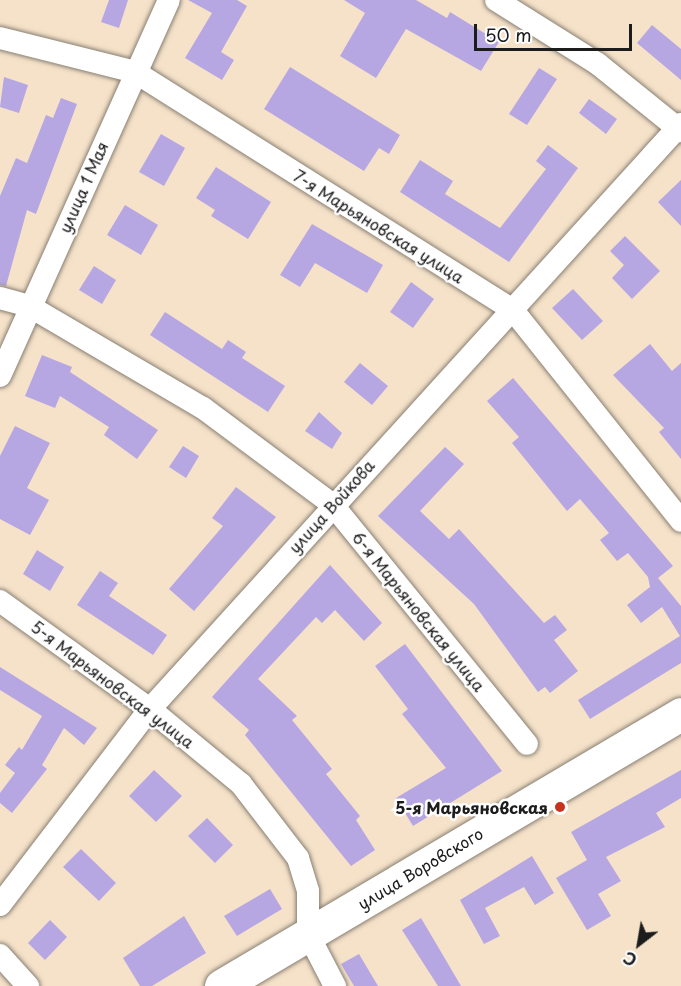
<!DOCTYPE html>
<html>
<head>
<meta charset="utf-8">
<style>
  body { margin:0 }
  #map { position:relative; width:681px; height:986px; overflow:hidden; background:#f5e2c9; font-family:"Playpen Sans",sans-serif }
  div>[style] { position:absolute }
  .building>* { inset:0; background:#b6a7e3 }
  .roads { filter:drop-shadow(0 0 2px #887f72) drop-shadow(0 0 2px #887f72) }
  .street>* { height:22px; margin:-11px; padding:0 11px; transform-origin:11px; border-radius:11px; background:#fff }
  .primary>* { height:33px; margin:-16.5px; padding:0 16.5px; transform-origin:16.5px; border-radius:16.5px; background:#fff }
  .dots>* { width:16px; height:16px; translate:-50% -50%; box-sizing:border-box; border:3px solid #fff; border-radius:50% }
  span { translate:-50% -50%; white-space:nowrap; text-align:center; line-height:1.15; -webkit-text-stroke:5px #fff; paint-order:stroke }
  .street-label { font-size:16px; color:#1c1c1c }
  .poi-label { font-size:16px; color:#1c1c1c; font-weight:700 }
  .right { translate:-100% -50%; text-align:right }
  .north { position:absolute; left:609px; top:914px; width:60px; height:60px; -webkit-text-stroke:4px #fff; paint-order:stroke; rotate:211deg; font-size:16px; font-weight:700; line-height:24px; text-align:center; color:#1c1c1c }
  .north::after { content:''; display:block; margin:auto; width:21px; height:27px; background:#1c1c1c; clip-path:polygon(50% 0,100% 100%,50% 72%,0 100%) }
  .scale { position:absolute; left:474px; top:24px; width:158px; height:27px; box-sizing:border-box; border:3px solid #1c1c1c; border-top:0; padding-left:8px; font-size:18px; line-height:21px; white-space:nowrap; color:#1c1c1c; -webkit-text-stroke:4px #fff; paint-order:stroke }
</style>
</head>
<body>
<div id="map">
  <div class="building">
    <i style="clip-path:polygon(109px 0,128px 0,119px 28px,101px 22px)"></i>
    <i style="clip-path:polygon(188px 0,237px 0,247px 6px,221px 52px,234px 60px,222px 80px,185px 58px,212px 13px)"></i>
    <i style="clip-path:polygon(344px 0,416px 0,447px 18px,450px 12px,499px 42px,481px 71px,406px 29px,376px 78px,340px 56px,365px 13px)"></i>
    <i style="clip-path:polygon(652px 25px,681px 49px,681px 80px,637px 43px)"></i>
    <i style="clip-path:polygon(290px 67px,400px 135px,389px 154px,379px 148px,364px 171px,264px 109px)"></i>
    <i style="clip-path:polygon(539px 68px,557px 79px,527px 125px,509px 114px)"></i>
    <i style="clip-path:polygon(4px 77px,28px 85px,19px 113px,0 107px)"></i>
    <i style="clip-path:polygon(61px 98px,77px 104px,36px 214px,27px 210px,6px 286px,0 285px,0 196px,16px 158px,27px 163px,46px 115px,53px 118px)"></i>
    <i style="clip-path:polygon(589px 99px,617px 119px,606px 134px,579px 113px)"></i>
    <i style="clip-path:polygon(161px 134px,185px 148px,164px 186px,139px 172px)"></i>
    <i style="clip-path:polygon(548px 145px,578px 168px,509px 262px,400px 192px,420px 160px,453px 181px,445px 194px,500px 228px,546px 169px,536px 161px)"></i>
    <i style="clip-path:polygon(216px 167px,271px 202px,248px 239px,211px 216px,215px 210px,196px 198px)"></i>
    <i style="clip-path:polygon(681px 180px,681px 226px,658px 202px)"></i>
    <i style="clip-path:polygon(125px 205px,158px 225px,141px 255px,107px 235px)"></i>
    <i style="clip-path:polygon(312px 224px,383px 265px,367px 293px,315px 263px,300px 287px,280px 275px)"></i>
    <i style="clip-path:polygon(625px 236px,660px 271px,632px 299px,612px 278px,624px 265px,610px 251px)"></i>
    <i style="clip-path:polygon(94px 266px,116px 280px,102px 304px,79px 290px)"></i>
    <i style="clip-path:polygon(411px 282px,434px 299px,413px 328px,390px 312px)"></i>
    <i style="clip-path:polygon(573px 289px,603px 321px,582px 340px,552px 308px)"></i>
    <i style="clip-path:polygon(165px 312px,222px 349px,228px 340px,246px 352px,242px 358px,285px 386px,268px 412px,150px 335px)"></i>
    <i style="clip-path:polygon(650px 344px,672px 371px,681px 363px,681px 459px,659px 432px,664px 428px,613px 375px)"></i>
    <i style="clip-path:polygon(42px 355px,72px 367px,70px 372px,158px 430px,137px 459px,104px 435px,109px 427px,60px 396px,55px 408px,25px 396px)"></i>
    <i style="clip-path:polygon(360px 363px,388px 386px,372px 405px,344px 382px)"></i>
    <i style="clip-path:polygon(513px 378px,673px 566px,658px 578px,681px 606px,681px 663px,590px 719px,578px 700px,680px 636px,662px 607px,641px 623px,627px 605px,650px 587px,648px 577px,628px 553px,617px 561px,600px 540px,609px 533px,580px 499px,567px 511px,512px 443px,519px 437px,487px 401px)"></i>
    <i style="clip-path:polygon(319px 412px,342px 433px,332px 449px,305px 431px)"></i>
    <i style="clip-path:polygon(15px 426px,50px 443px,27px 488px,49px 500px,30px 535px,0 519px,0 456px)"></i>
    <i style="clip-path:polygon(183px 446px,199px 456px,186px 478px,169px 467px)"></i>
    <i style="clip-path:polygon(445px 447px,464px 464px,420px 511px,449px 539px,459px 529px,544px 623px,555px 615px,567px 630px,554px 640px,578px 671px,550px 693px,545px 687px,538px 692px,474px 604px,378px 516px)"></i>
    <i style="clip-path:polygon(236px 487px,276px 517px,194px 611px,169px 589px,223px 526px,212px 518px)"></i>
    <i style="clip-path:polygon(37px 550px,64px 567px,50px 591px,23px 574px)"></i>
    <i style="clip-path:polygon(330px 565px,382px 623px,364px 641px,335px 610px,322px 623px,316px 617px,258px 679px,297px 716px,292px 720px,332px 769px,326px 774px,360px 816px,356px 820px,375px 850px,351px 866px,245px 735px,249px 730px,212px 697px)"></i>
    <i style="clip-path:polygon(100px 571px,118px 583px,109px 596px,167px 635px,153px 655px,77px 605px)"></i>
    <i style="clip-path:polygon(405px 644px,502px 771px,413px 826px,396px 798px,446px 768px,402px 714px,408px 709px,375px 666px)"></i>
    <i style="clip-path:polygon(0 667px,97px 728px,84px 745px,64px 728px,42px 765px,47px 769px,12px 813px,0 803px,0 793px,15px 773px,5px 765px,19px 747px,22px 750px,42px 716px,0 690px)"></i>
    <i style="clip-path:polygon(154px 770px,182px 796px,156px 822px,129px 796px)"></i>
    <i style="clip-path:polygon(681px 770px,681px 798px,656px 813px,665px 827px,606px 857px,621px 881px,598px 894px,611px 916px,587px 930px,556px 878px,587px 860px,571px 832px)"></i>
    <i style="clip-path:polygon(207px 818px,233px 845px,215px 863px,188px 836px)"></i>
    <i style="clip-path:polygon(81px 849px,116px 883px,99px 901px,63px 867px)"></i>
    <i style="clip-path:polygon(532px 856px,554px 893px,535px 905px,524px 887px,485px 908px,500px 936px,484px 944px,460px 900px)"></i>
    <i style="clip-path:polygon(270px 889px,282px 909px,237px 936px,224px 916px)"></i>
    <i style="clip-path:polygon(184px 916px,206px 953px,152px 986px,140px 986px,123px 958px)"></i>
    <i style="clip-path:polygon(421px 918px,444px 957px,461px 986px,438px 986px,402px 930px)"></i>
    <i style="clip-path:polygon(50px 920px,67px 937px,45px 960px,28px 943px)"></i>
    <i style="clip-path:polygon(359px 954px,378px 986px,354px 986px,341px 964px)"></i>
  </div>
  <div class="roads">
    <div class="street">
      <i style="left:496px;top:0;width:120px;rotate:32.1deg"></i>
      <i style="left:598px;top:64px;width:107px;rotate:38.9deg"></i>
      <i style="left:0;top:38px;width:139px;rotate:14.1deg"></i>
      <i style="left:135px;top:72px;width:445px;rotate:32.2deg"></i>
      <i style="left:512px;top:309px;width:271px;rotate:51.4deg"></i>
      <i style="left:0;top:298px;width:30px;rotate:15deg"></i>
      <i style="left:29px;top:306px;width:202px;rotate:30.4deg"></i>
      <i style="left:203px;top:408px;width:161px;rotate:36.7deg"></i>
      <i style="left:332px;top:504px;width:309px;rotate:50.9deg"></i>
      <i style="left:0;top:376px;width:412px;rotate:-65.8deg"></i>
      <i style="left:0;top:601px;width:185px;rotate:35.8deg"></i>
      <i style="left:150px;top:709px;width:118px;rotate:39.5deg"></i>
      <i style="left:241px;top:784px;width:93px;rotate:52.4deg"></i>
      <i style="left:298px;top:858px;width:34px;rotate:73deg"></i>
      <i style="left:308px;top:891px;width:43px;rotate:90deg"></i>
      <i style="left:308px;top:934px;width:59px;rotate:62.6deg"></i>
      <i style="left:0;top:905px;width:247px;rotate:-52.6deg"></i>
      <i style="left:150px;top:709px;width:790px;rotate:-47.77deg"></i>
      <i style="left:0;top:955px;width:42px;rotate:47.9deg"></i>
    </div>
    <div class="primary">
      <i style="left:221px;top:986px;width:534px;rotate:-30.6deg"></i>
    </div>
  </div>
  <div class="dots">
    <i style="left:560px;top:807px;background:#c8321e"></i>
  </div>
  <div class="street-label">
    <span style="left:83px;top:187px;rotate:-66deg">улица 1 Мая</span>
    <span style="left:379px;top:226px;rotate:32deg">7-я Марьяновская улица</span>
    <span style="left:331px;top:506px;rotate:-48deg">улица Войкова</span>
    <span style="left:419px;top:611px;rotate:51deg">6-я Марьяновская улица</span>
    <span style="left:113px;top:684px;rotate:37deg">5-я Марьяновская улица</span>
    <span style="left:420px;top:868px;rotate:-31deg">улица Воровского</span>
  </div>
  <div class="poi-label">
    <span class="right" style="left:548px;top:807px">5-я Марьяновская</span>
  </div>
  <div class="north">С</div>
  <div class="scale">50 m</div>
</div>
</body>
</html>
